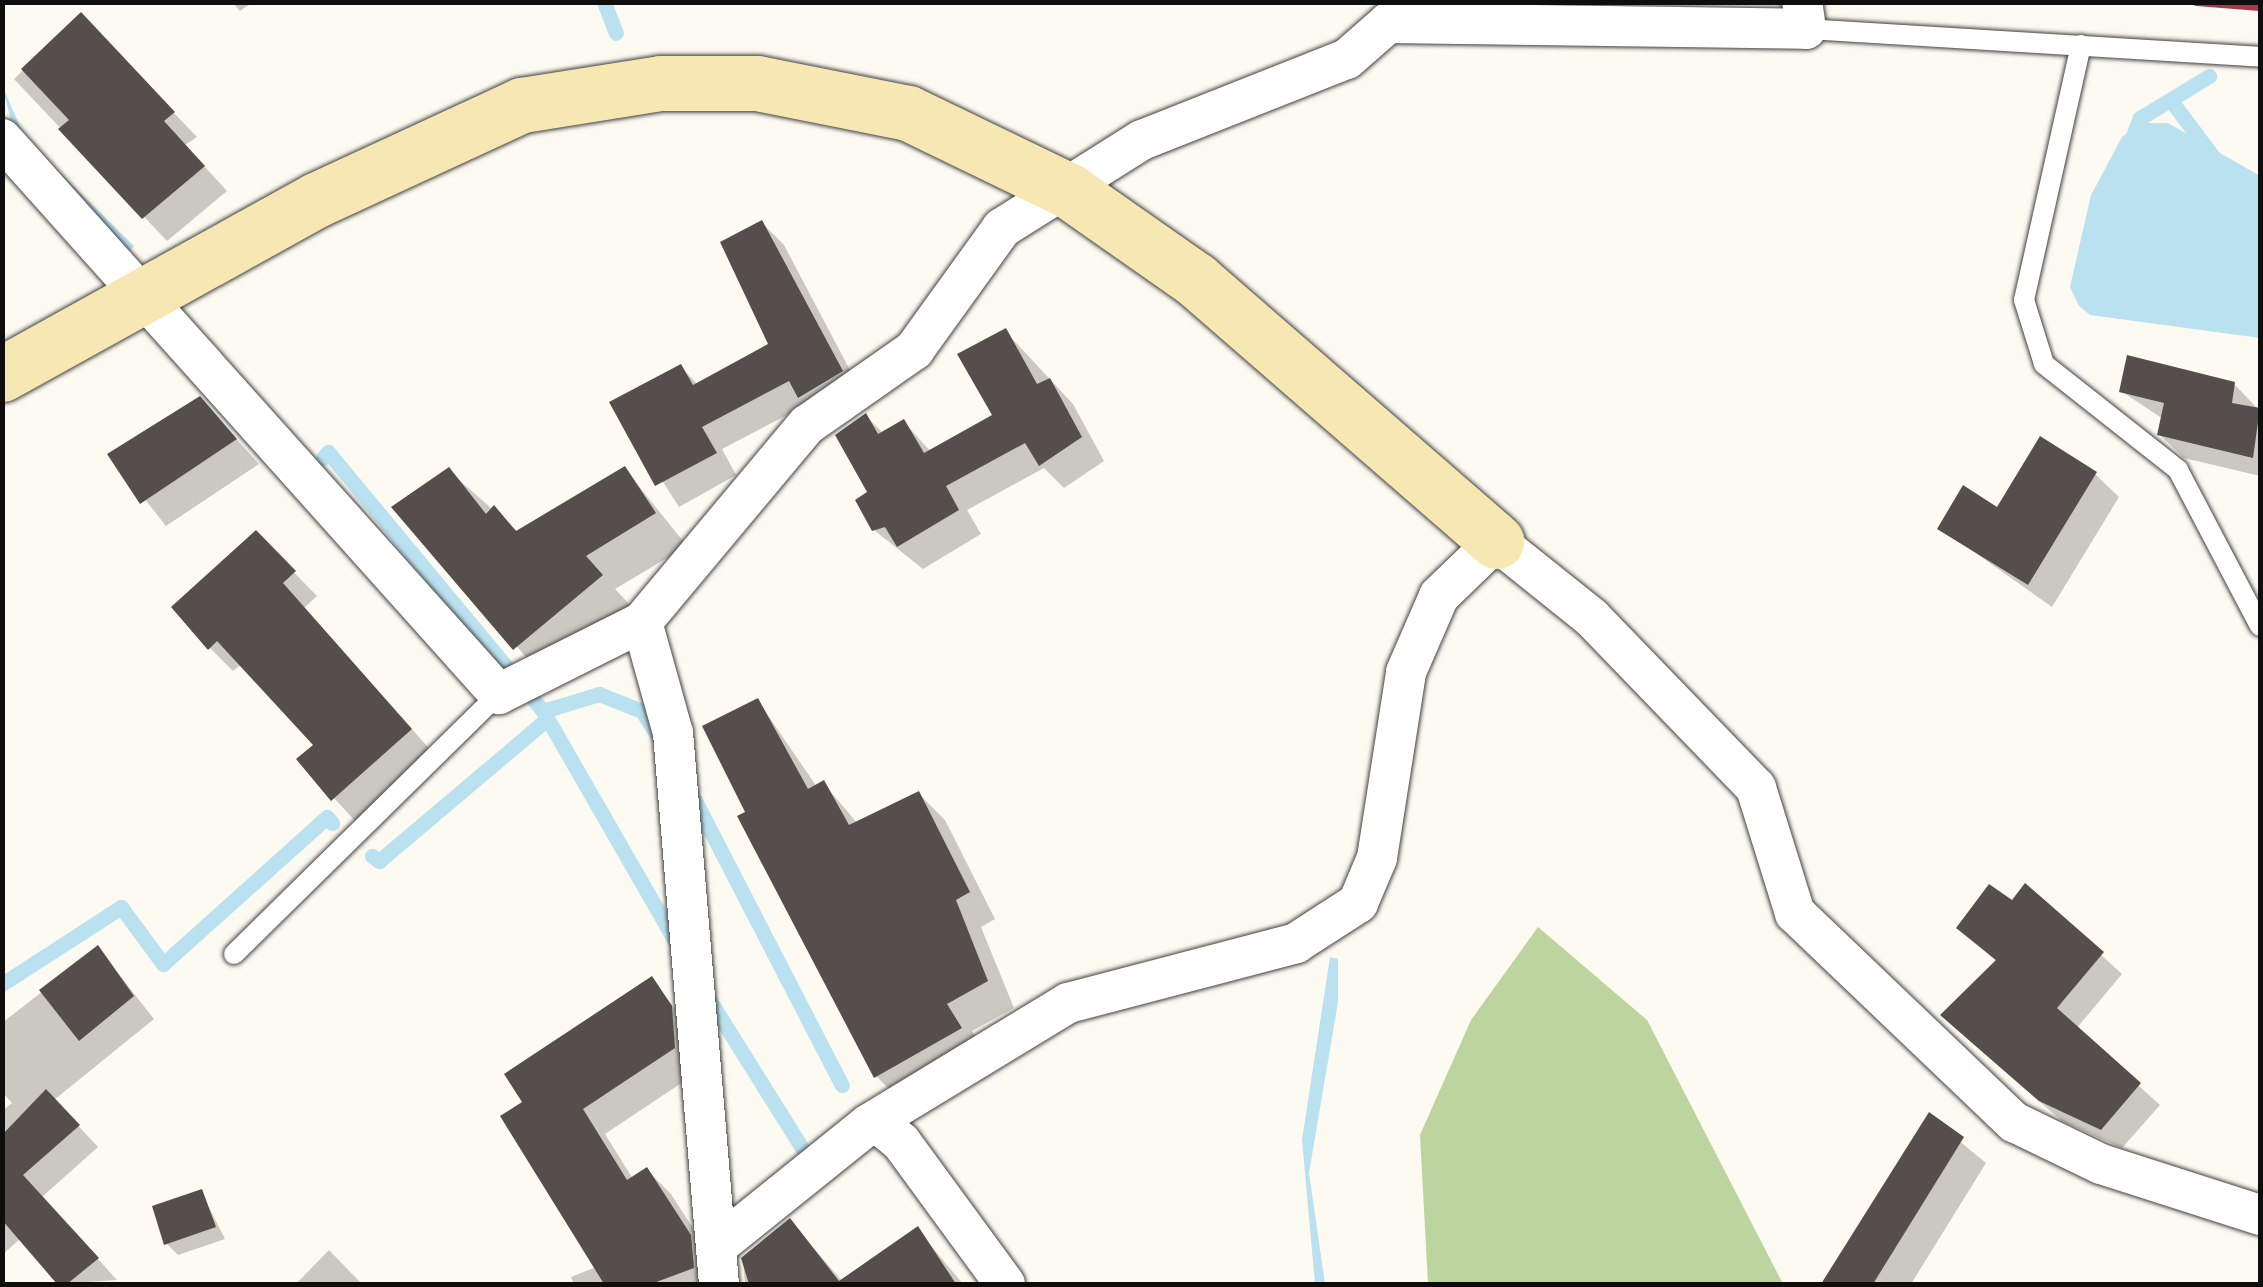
<!DOCTYPE html>
<html>
<head>
<meta charset="utf-8">
<style>
  body { margin:0 }
  #map { position:relative; width:2263px; height:1287px; overflow:hidden; background:#fdfaf1; font-family:"Libre Baskerville",serif }
  div>[style] { position:absolute }
  .forest>* { inset:0; background:#bcd49e }
  .water>* { inset:0; background:#bae1f0 }
  .shadow>* { inset:0; background:#0003 }
  .stream>* { height:15px; margin:-7.5px; padding:0 7.5px; transform-origin:7.5px; border-radius:7.5px; background:#bae1f0 }
  .building>* { inset:0; background:#564e4c }
  .roads { filter:drop-shadow(0 0 2px #414141) drop-shadow(0 0 2px #414141) }
  .lane>* { height:20px; margin:-10px; padding:0 10px; transform-origin:10px; border-radius:10px; background:#fff }
  .street>* { height:40px; margin:-20px; padding:0 20px; transform-origin:20px; border-radius:20px; background:#fff }
  .secondary>* { height:55px; margin:-27.5px; padding:0 27.5px; transform-origin:27.5px; border-radius:27.5px; background:#f7e8b3 }
  .rail>* { height:8px; margin:-4px; padding:0 4px; transform-origin:4px; border-radius:4px; background:#b03447 }
  span { translate:-50% -50%; white-space:nowrap; text-align:center; line-height:1.15; -webkit-text-stroke:10px #fff; paint-order:stroke }
  .frame { position:absolute; inset:0; border:5px solid #0e0e0e; pointer-events:none }
</style>
</head>
<body>
<div id="map">
  <div class="forest">
    <i style="clip-path:polygon(1538px 927px,1647px 1020px,1783px 1284px,1428px 1284px,1420px 1135px,1471px 1020px)"></i>
  </div>
  <div class="water">
    <i style="clip-path:polygon(2px 85px,25px 138px,134px 246px,129px 252px,15px 136px)"></i>
    <i style="clip-path:polygon(2141px 123px,2168px 123px,2260px 176px,2260px 338px,2090px 315px,2079px 306px,2070px 287px,2091px 195px,2122px 137px)"></i>
    <i style="clip-path:polygon(1330px 957px,1338px 959px,1338px 1002px,1309px 1173px,1325px 1284px,1315px 1284px,1302px 1140px)"></i>
  </div>
  <div class="shadow">
    <i style="clip-path:polygon(232px 2px,253px 2px,240px 11px)"></i>
    <i style="clip-path:polygon(81px 16px,197px 137px,185px 145px,227px 191px,167px 241px,14px 79px)"></i>
    <i style="clip-path:polygon(762px 223px,784px 245px,862px 393px,808px 404px,722px 449px,736px 475px,679px 507px,612px 403px,681px 367px,698px 385px,771px 345px)"></i>
    <i style="clip-path:polygon(1005px 331px,1073px 404px,1104px 461px,1064px 488px,1044px 468px,967px 510px,981px 534px,923px 569px,874px 530px,866px 416px,884px 434px,904px 422px,931px 452px,996px 416px)"></i>
    <i style="clip-path:polygon(2234px 384px,2260px 411px,2260px 476px,2184px 458px,2160px 435px,2163px 419px,2121px 391px)"></i>
    <i style="clip-path:polygon(200px 399px,259px 464px,166px 526px,110px 455px)"></i>
    <i style="clip-path:polygon(625px 469px,687px 546px,615px 589px,633px 608px,547px 681px,395px 508px,449px 471px,518px 532px)"></i>
    <i style="clip-path:polygon(2095px 474px,2119px 497px,2052px 607px,1940px 528px)"></i>
    <i style="clip-path:polygon(256px 534px,317px 596px,304px 608px,434px 754px,357px 823px,299px 760px,317px 745px,242px 664px,233px 671px,210px 648px)"></i>
    <i style="clip-path:polygon(758px 701px,817px 787px,824px 784px,858px 824px,919px 794px,945px 820px,995px 919px,981px 927px,1014px 1008px,972px 1031px,987px 1056px,903px 1103px,876px 1076px,749px 813px)"></i>
    <i style="clip-path:polygon(2026px 886px,2122px 974px,2076px 1029px,2160px 1105px,2122px 1148px,2062px 1121px,1963px 1035px,1998px 963px,1959px 928px,2012px 904px)"></i>
    <i style="clip-path:polygon(98px 948px,154px 1019px,54px 1100px,98px 1147px,42px 1197px,117px 1280px,60px 1284px,21px 1238px,2px 1255px,2px 1111px,12px 1103px,2px 1092px,2px 1023px)"></i>
    <i style="clip-path:polygon(651px 980px,695px 1032px,698px 1072px,605px 1134px,633px 1179px,647px 1170px,671px 1194px,714px 1261px,716px 1284px,574px 1284px,571px 1277px,596px 1267px,525px 1103px)"></i>
    <i style="clip-path:polygon(1929px 1116px,1986px 1163px,1911px 1284px,1824px 1284px)"></i>
    <i style="clip-path:polygon(201px 1192px,225px 1239px,178px 1255px,167px 1244px)"></i>
    <i style="clip-path:polygon(790px 1221px,843px 1282px,917px 1229px,963px 1284px,745px 1284px,743px 1259px)"></i>
    <i style="clip-path:polygon(329px 1250px,360px 1282px,363px 1284px,296px 1284px)"></i>
  </div>
  <div class="stream">
    <i style="left:604px;top:2px;width:33px;rotate:69deg"></i>
    <i style="left:2172px;top:102px;width:80px;rotate:53.1deg"></i>
    <i style="left:2129px;top:146px;width:30px;rotate:-69deg"></i>
    <i style="left:2140px;top:118px;width:81px;rotate:-31.3deg"></i>
    <i style="left:323px;top:458px;width:8px;rotate:-50deg"></i>
    <i style="left:328px;top:452px;width:337px;rotate:50.3deg"></i>
    <i style="left:543px;top:711px;width:271px;rotate:60.1deg"></i>
    <i style="left:543px;top:711px;width:59px;rotate:-16.9deg"></i>
    <i style="left:599px;top:694px;width:46px;rotate:21.6deg"></i>
    <i style="left:642px;top:711px;width:31px;rotate:58deg"></i>
    <i style="left:690px;top:791px;width:331px;rotate:62.7deg"></i>
    <i style="left:372px;top:856px;width:9px;rotate:36deg"></i>
    <i style="left:379px;top:861px;width:220px;rotate:-40.2deg"></i>
    <i style="left:2px;top:984px;width:142px;rotate:-32.9deg"></i>
    <i style="left:121px;top:907px;width:71px;rotate:53.6deg"></i>
    <i style="left:163px;top:964px;width:220px;rotate:-41.9deg"></i>
    <i style="left:327px;top:817px;width:8px;rotate:50deg"></i>
    <i style="left:707px;top:996px;width:185px;rotate:58deg"></i>
  </div>
  <div class="building">
    <i style="clip-path:polygon(81px 12px,175px 112px,164px 121px,205px 166px,142px 219px,58px 129px,69px 120px,21px 69px)"></i>
    <i style="clip-path:polygon(762px 220px,843px 371px,798px 398px,789px 381px,702px 427px,717px 453px,655px 486px,609px 402px,681px 364px,693px 385px,768px 344px,720px 242px)"></i>
    <i style="clip-path:polygon(1006px 328px,1037px 384px,1050px 378px,1082px 437px,1039px 466px,1025px 443px,946px 486px,959px 510px,897px 547px,885px 527px,872px 531px,855px 500px,867px 492px,835px 435px,866px 413px,878px 434px,904px 419px,924px 453px,992px 415px,957px 354px)"></i>
    <i style="clip-path:polygon(2127px 355px,2235px 382px,2232px 403px,2260px 408px,2253px 458px,2157px 435px,2164px 403px,2119px 392px)"></i>
    <i style="clip-path:polygon(200px 396px,237px 439px,140px 504px,107px 454px)"></i>
    <i style="clip-path:polygon(2040px 436px,2097px 472px,2028px 585px,1937px 529px,1963px 485px,1997px 507px)"></i>
    <i style="clip-path:polygon(625px 466px,656px 513px,586px 556px,603px 575px,513px 650px,391px 507px,449px 467px,486px 514px,494px 505px,516px 531px)"></i>
    <i style="clip-path:polygon(256px 530px,296px 571px,283px 583px,412px 729px,331px 801px,296px 759px,313px 745px,217px 641px,208px 650px,171px 607px)"></i>
    <i style="clip-path:polygon(758px 698px,808px 789px,824px 780px,849px 825px,919px 791px,970px 892px,956px 900px,988px 981px,947px 1004px,962px 1028px,874px 1078px,737px 816px,745px 812px,702px 726px)"></i>
    <i style="clip-path:polygon(2025px 883px,2104px 952px,2057px 1008px,2141px 1083px,2101px 1130px,2039px 1101px,1940px 1015px,1996px 960px,1956px 928px,1989px 884px,2012px 900px)"></i>
    <i style="clip-path:polygon(98px 945px,134px 996px,79px 1041px,39px 990px)"></i>
    <i style="clip-path:polygon(652px 976px,672px 1006px,675px 1048px,583px 1109px,627px 1180px,647px 1167px,691px 1235px,694px 1268px,651px 1284px,604px 1284px,500px 1116px,522px 1102px,504px 1074px)"></i>
    <i style="clip-path:polygon(46px 1089px,80px 1125px,23px 1175px,99px 1258px,67px 1284px,57px 1284px,2px 1220px,2px 1135px)"></i>
    <i style="clip-path:polygon(1929px 1112px,1964px 1137px,1873px 1284px,1821px 1284px)"></i>
    <i style="clip-path:polygon(202px 1189px,216px 1227px,164px 1245px,152px 1206px)"></i>
    <i style="clip-path:polygon(790px 1218px,839px 1281px,918px 1226px,956px 1284px,749px 1284px,741px 1258px)"></i>
  </div>
  <div class="roads">
    <div class="lane">
      <i style="left:1806px;top:29px;width:455px;rotate:3.5deg"></i>
      <i style="left:2081px;top:45px;width:261px;rotate:102.6deg"></i>
      <i style="left:2024px;top:300px;width:67px;rotate:72.6deg"></i>
      <i style="left:2044px;top:364px;width:171px;rotate:38.3deg"></i>
      <i style="left:2178px;top:470px;width:176px;rotate:62.3deg"></i>
      <i style="left:234px;top:954px;width:371px;rotate:-44.5deg"></i>
    </div>
    <div class="street">
      <i style="left:2px;top:139px;width:745px;rotate:48.16deg"></i>
      <i style="left:499px;top:694px;width:160px;rotate:-26.7deg"></i>
      <i style="left:642px;top:622px;width:257px;rotate:-50.1deg"></i>
      <i style="left:807px;top:425px;width:131px;rotate:-35deg"></i>
      <i style="left:914px;top:350px;width:150px;rotate:-54.2deg"></i>
      <i style="left:1002px;top:228px;width:165px;rotate:-32.2deg"></i>
      <i style="left:1142px;top:140px;width:220px;rotate:-21.6deg"></i>
      <i style="left:1347px;top:59px;width:55px;rotate:-41.3deg"></i>
      <i style="left:1388px;top:23px;width:418px;rotate:0.8deg"></i>
      <i style="left:1806px;top:29px;width:27px;rotate:-98deg"></i>
      <i style="left:642px;top:622px;width:115px;rotate:74.4deg"></i>
      <i style="left:673px;top:733px;width:553px;rotate:85.23deg"></i>
      <i style="left:875px;top:1121px;width:33px;rotate:39deg"></i>
      <i style="left:901px;top:1142px;width:176px;rotate:53.8deg"></i>
      <i style="left:716px;top:1247px;width:196px;rotate:-38.8deg"></i>
      <i style="left:869px;top:1124px;width:233px;rotate:-31.3deg"></i>
      <i style="left:1068px;top:1003px;width:236px;rotate:-14.7deg"></i>
      <i style="left:1296px;top:943px;width:74px;rotate:-32.8deg"></i>
      <i style="left:1358px;top:903px;width:49px;rotate:-67.1deg"></i>
      <i style="left:1377px;top:858px;width:188px;rotate:-81.1deg"></i>
      <i style="left:1406px;top:672px;width:83px;rotate:-66.5deg"></i>
      <i style="left:1439px;top:596px;width:79px;rotate:-44deg"></i>
      <i style="left:1496px;top:541px;width:123px;rotate:38.7deg"></i>
      <i style="left:1592px;top:618px;width:236px;rotate:46deg"></i>
      <i style="left:1756px;top:788px;width:131px;rotate:72.7deg"></i>
      <i style="left:1795px;top:913px;width:303px;rotate:43.7deg"></i>
      <i style="left:2014px;top:1122px;width:97px;rotate:25.8deg"></i>
      <i style="left:2101px;top:1164px;width:167px;rotate:17.8deg"></i>
    </div>
    <div class="secondary">
      <i style="left:2px;top:374px;width:359px;rotate:-29deg"></i>
      <i style="left:316px;top:200px;width:227px;rotate:-24.8deg"></i>
      <i style="left:522px;top:105px;width:141px;rotate:-9deg"></i>
      <i style="left:661px;top:83px;width:96px"></i>
      <i style="left:757px;top:83px;width:154px;rotate:11.2deg"></i>
      <i style="left:908px;top:113px;width:179px;rotate:25.8deg"></i>
      <i style="left:1069px;top:191px;width:155px;rotate:35deg"></i>
      <i style="left:1196px;top:280px;width:398px;rotate:41deg"></i>
    </div>
  </div>
  <div class="rail">
    <i style="left:2197px;top:2px;width:63px;rotate:4.5deg"></i>
  </div>
  <div class="frame"></div>
</div>
</body>
</html>
